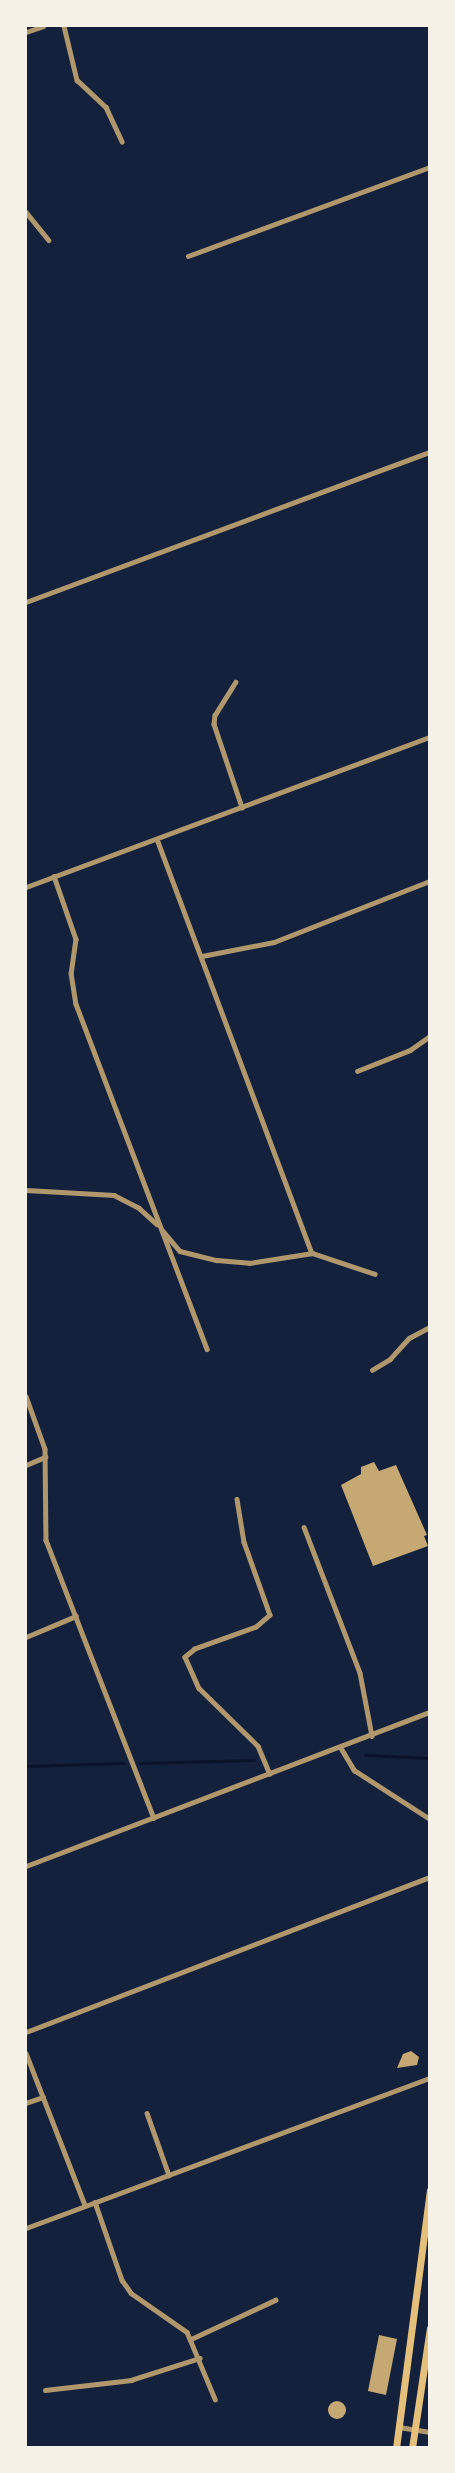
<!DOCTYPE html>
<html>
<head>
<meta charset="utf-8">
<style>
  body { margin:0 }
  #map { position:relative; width:455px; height:2473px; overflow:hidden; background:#14213d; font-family:Figtree,sans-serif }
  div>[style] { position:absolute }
  .stream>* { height:3px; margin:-1.5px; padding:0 1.5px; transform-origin:1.5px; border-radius:1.5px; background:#0b132b }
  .building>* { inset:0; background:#c6a872 }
  .round { border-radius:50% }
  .minor>* { height:4.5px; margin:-2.25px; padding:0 2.25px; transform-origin:2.25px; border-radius:2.25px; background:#b1986c }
  .tertiary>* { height:5px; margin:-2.5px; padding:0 2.5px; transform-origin:2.5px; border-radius:2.5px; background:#b1986c }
  .primary>* { height:7px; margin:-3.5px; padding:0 3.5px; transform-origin:3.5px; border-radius:3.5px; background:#e5c07b }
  span { translate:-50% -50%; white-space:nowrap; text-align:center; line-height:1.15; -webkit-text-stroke:5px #f6f1e7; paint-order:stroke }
  .frame { position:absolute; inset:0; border:27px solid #f6f1e7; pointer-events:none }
</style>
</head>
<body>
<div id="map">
  <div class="stream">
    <i style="left:365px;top:1755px;width:65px;rotate:2.6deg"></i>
    <i style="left:140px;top:1763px;width:114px;rotate:-1.5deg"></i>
    <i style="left:26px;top:1766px;width:98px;rotate:-1.8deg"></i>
  </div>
  <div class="building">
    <i style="clip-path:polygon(374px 1462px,379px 1471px,396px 1465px,427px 1535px,424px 1536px,428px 1546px,373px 1566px,341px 1485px,361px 1474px,361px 1467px)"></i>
    <i style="clip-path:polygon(411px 2051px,419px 2057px,417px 2065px,397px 2068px,403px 2054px)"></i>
    <i style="clip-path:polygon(379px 2335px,397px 2339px,386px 2395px,368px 2391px)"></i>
    <i class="round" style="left:328px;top:2401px;width:18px;height:18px"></i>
  </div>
  <div class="minor">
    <i style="left:64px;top:26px;width:56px;rotate:76.5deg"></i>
    <i style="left:77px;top:80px;width:40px;rotate:43deg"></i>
    <i style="left:106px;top:107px;width:38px;rotate:65deg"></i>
    <i style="left:26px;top:212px;width:36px;rotate:51deg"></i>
    <i style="left:188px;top:256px;width:258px;rotate:-20.2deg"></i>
    <i style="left:26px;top:602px;width:431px;rotate:-20.4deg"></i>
    <i style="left:236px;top:682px;width:39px;rotate:122deg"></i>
    <i style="left:215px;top:715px;width:9px;rotate:96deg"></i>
    <i style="left:214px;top:724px;width:88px;rotate:71.4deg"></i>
    <i style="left:157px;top:839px;width:442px;rotate:69.5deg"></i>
    <i style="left:54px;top:876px;width:67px;rotate:70.8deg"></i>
    <i style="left:76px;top:939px;width:34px;rotate:98deg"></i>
    <i style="left:71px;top:973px;width:31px;rotate:81deg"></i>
    <i style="left:76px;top:1004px;width:369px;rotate:69.2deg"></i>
    <i style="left:202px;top:956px;width:73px;rotate:-11deg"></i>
    <i style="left:274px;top:942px;width:168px;rotate:-21.4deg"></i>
    <i style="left:357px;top:1071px;width:57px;rotate:-21.6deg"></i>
    <i style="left:410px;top:1050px;width:24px;rotate:-35deg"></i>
    <i style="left:26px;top:1190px;width:88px;rotate:3.3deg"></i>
    <i style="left:114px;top:1195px;width:28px;rotate:27deg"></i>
    <i style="left:139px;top:1208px;width:24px;rotate:42deg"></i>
    <i style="left:163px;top:1231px;width:26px;rotate:50deg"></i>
    <i style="left:180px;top:1251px;width:38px;rotate:14deg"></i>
    <i style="left:217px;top:1260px;width:32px;rotate:5deg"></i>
    <i style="left:249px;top:1263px;width:64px;rotate:-9deg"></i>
    <i style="left:312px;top:1253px;width:66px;rotate:18.4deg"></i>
    <i style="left:372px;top:1370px;width:21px;rotate:-31deg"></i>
    <i style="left:390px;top:1359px;width:28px;rotate:-48deg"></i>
    <i style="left:409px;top:1338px;width:24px;rotate:-28deg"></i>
    <i style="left:26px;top:1396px;width:56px;rotate:70.3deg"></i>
    <i style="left:45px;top:1449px;width:91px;rotate:89.4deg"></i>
    <i style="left:46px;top:1540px;width:298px;rotate:68.8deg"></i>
    <i style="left:26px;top:1465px;width:21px;rotate:-23deg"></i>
    <i style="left:237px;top:1499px;width:44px;rotate:80.8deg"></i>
    <i style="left:244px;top:1542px;width:77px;rotate:70.4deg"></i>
    <i style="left:270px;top:1615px;width:18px;rotate:139deg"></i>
    <i style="left:256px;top:1627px;width:65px;rotate:160.2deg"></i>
    <i style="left:195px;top:1649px;width:13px;rotate:141deg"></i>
    <i style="left:185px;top:1657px;width:34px;rotate:66deg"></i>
    <i style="left:199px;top:1688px;width:83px;rotate:44.5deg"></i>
    <i style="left:258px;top:1746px;width:30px;rotate:67deg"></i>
    <i style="left:304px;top:1527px;width:156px;rotate:69deg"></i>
    <i style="left:360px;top:1673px;width:64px;rotate:79.2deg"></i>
    <i style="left:26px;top:1637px;width:54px;rotate:-22.8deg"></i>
    <i style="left:341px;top:1748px;width:26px;rotate:59deg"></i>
    <i style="left:354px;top:1770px;width:90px;rotate:32.8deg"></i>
    <i style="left:26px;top:2032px;width:433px;rotate:-21deg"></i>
    <i style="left:26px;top:2053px;width:163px;rotate:68.8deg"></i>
    <i style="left:26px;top:2103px;width:18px;rotate:-19deg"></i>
    <i style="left:147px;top:2113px;width:66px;rotate:70.5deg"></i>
    <i style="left:95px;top:2202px;width:83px;rotate:70.9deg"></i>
    <i style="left:122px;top:2280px;width:16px;rotate:55deg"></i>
    <i style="left:131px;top:2293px;width:68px;rotate:34.9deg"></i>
    <i style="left:187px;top:2332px;width:73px;rotate:67.3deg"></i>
    <i style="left:191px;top:2339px;width:93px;rotate:-24.9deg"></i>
    <i style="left:45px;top:2390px;width:87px;rotate:-6.6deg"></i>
    <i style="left:131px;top:2380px;width:72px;rotate:-17.7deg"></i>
    <i style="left:399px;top:2427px;width:31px;rotate:9deg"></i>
  </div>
  <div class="tertiary">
    <i style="left:26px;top:32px;width:18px;rotate:-19deg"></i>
    <i style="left:26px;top:887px;width:431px;rotate:-20.4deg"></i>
    <i style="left:26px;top:1866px;width:432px;rotate:-20.9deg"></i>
    <i style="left:26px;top:2228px;width:431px;rotate:-20.4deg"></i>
  </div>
  <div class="primary">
    <i style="left:396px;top:2448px;width:260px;rotate:-82.5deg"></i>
    <i style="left:412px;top:2448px;width:121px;rotate:-81.5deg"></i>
  </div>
  <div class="frame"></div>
</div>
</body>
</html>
